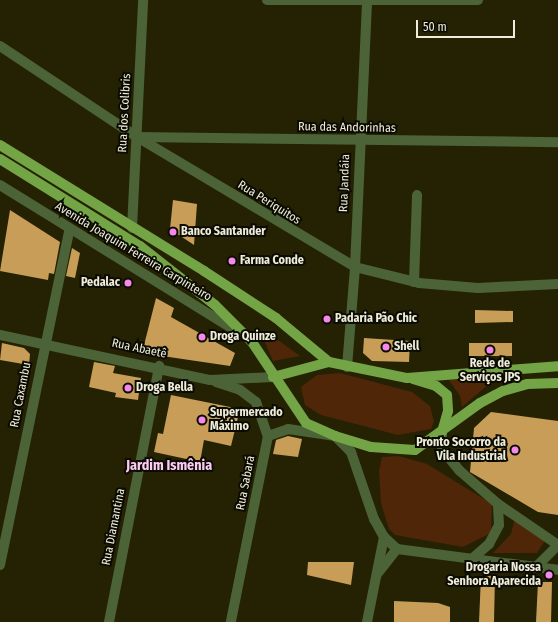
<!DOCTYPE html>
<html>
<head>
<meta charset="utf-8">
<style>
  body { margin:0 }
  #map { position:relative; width:558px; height:622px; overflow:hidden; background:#242203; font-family:"Fira Sans Condensed",sans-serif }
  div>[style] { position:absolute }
  .green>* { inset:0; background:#4f2608 }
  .building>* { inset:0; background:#c79d58 }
  .street>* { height:10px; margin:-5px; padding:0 5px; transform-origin:5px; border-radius:5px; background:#4b6337 }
  .primary>* { height:10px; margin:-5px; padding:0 5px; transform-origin:5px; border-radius:5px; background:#73a445 }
  .dots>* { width:11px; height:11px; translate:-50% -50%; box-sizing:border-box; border:2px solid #0c0b02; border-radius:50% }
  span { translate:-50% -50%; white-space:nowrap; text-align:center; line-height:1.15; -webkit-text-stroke:4px #0c0b02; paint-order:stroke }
  .street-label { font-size:12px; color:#eeeddb }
  .poi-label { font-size:12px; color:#eeeddb; font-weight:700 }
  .left { translate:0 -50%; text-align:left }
  .right { translate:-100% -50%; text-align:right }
  .quarter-label { font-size:14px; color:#fecbf6; font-weight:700 }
  .scale { position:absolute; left:416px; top:20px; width:99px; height:18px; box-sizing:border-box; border:2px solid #eeeddb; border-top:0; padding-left:5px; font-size:12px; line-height:14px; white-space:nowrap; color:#eeeddb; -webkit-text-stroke:3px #0c0b02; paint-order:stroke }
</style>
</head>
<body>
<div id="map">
  <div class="green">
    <i style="clip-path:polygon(271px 335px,300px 356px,273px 361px,263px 338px)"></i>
    <i style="clip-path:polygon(340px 373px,412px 392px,430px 406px,434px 421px,431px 429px,398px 435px,321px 415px,305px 405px,301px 387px,317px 375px)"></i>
    <i style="clip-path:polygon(498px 376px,462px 407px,460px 396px,449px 380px)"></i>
    <i style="clip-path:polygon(399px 456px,427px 464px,492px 504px,491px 533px,463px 547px,395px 535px,389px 529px,381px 503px,379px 471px,382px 457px)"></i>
    <i style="clip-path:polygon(515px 518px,546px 539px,537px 553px,493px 553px,511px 534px)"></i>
  </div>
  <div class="building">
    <i style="clip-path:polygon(173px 200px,197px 204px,194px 245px,170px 229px)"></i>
    <i style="clip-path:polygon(10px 210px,60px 242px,54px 274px,49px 273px,48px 280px,0 271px)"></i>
    <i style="clip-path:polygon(72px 248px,80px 253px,75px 278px,66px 276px)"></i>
    <i style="clip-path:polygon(156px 298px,174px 308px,171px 317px,235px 353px,230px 366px,142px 353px)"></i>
    <i style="clip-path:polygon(475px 310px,513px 311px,513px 322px,475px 323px)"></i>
    <i style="clip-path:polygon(364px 338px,410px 341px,409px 362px,372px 361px,363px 353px)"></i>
    <i style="clip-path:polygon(2px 343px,24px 348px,30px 354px,29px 365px,0 360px)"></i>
    <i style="clip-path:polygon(469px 343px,512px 343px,512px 356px,469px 356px)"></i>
    <i style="clip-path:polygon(94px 362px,115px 366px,113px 373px,141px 378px,138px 400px,115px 397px,116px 393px,89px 387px)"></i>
    <i style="clip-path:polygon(171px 395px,240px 409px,231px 446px,204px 440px,200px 462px,154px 452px,158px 433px,163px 434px)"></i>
    <i style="clip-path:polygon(491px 412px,558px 421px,558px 515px,538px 512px,470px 472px,474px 428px)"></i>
    <i style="clip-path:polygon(288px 436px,302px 439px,298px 457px,273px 454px,276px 440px)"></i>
    <i style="clip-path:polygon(308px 562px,354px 562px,351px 585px,307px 575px)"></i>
    <i style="clip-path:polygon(481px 576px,495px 576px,494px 622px,479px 622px)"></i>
    <i style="clip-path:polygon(538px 582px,552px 582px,551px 622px,536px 622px)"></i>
    <i style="clip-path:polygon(394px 601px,438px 603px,450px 607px,450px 622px,394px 622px)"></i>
  </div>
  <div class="street">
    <i style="left:267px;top:0;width:211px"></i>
    <i style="left:0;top:46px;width:164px;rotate:33.6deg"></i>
    <i style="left:137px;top:137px;width:254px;rotate:30.8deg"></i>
    <i style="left:355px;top:267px;width:66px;rotate:14deg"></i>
    <i style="left:419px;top:283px;width:59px;rotate:4.8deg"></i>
    <i style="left:478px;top:288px;width:80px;rotate:-2.9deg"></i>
    <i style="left:137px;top:137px;width:421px;rotate:0.7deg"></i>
    <i style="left:0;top:185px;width:282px;rotate:31.7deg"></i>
    <i style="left:132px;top:228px;width:228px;rotate:-87.2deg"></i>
    <i style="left:414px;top:282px;width:87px;rotate:-88deg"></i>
    <i style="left:0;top:335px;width:215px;rotate:12.1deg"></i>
    <i style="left:210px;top:380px;width:63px;rotate:-2.7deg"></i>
    <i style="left:347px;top:367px;width:100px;rotate:-85.4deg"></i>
    <i style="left:355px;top:267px;width:267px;rotate:-87.4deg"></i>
    <i style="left:216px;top:382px;width:25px;rotate:18deg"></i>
    <i style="left:240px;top:390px;width:20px;rotate:37deg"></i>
    <i style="left:256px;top:402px;width:36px;rotate:71deg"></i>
    <i style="left:268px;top:436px;width:190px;rotate:101.3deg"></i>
    <i style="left:442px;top:432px;width:17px;rotate:90deg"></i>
    <i style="left:442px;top:449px;width:28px;rotate:51deg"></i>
    <i style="left:460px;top:471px;width:50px;rotate:41deg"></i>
    <i style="left:498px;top:504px;width:73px;rotate:34.3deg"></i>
    <i style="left:268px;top:436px;width:21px;rotate:-19deg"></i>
    <i style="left:288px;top:429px;width:48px;rotate:8.5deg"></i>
    <i style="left:335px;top:436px;width:23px;rotate:45deg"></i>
    <i style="left:351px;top:452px;width:71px;rotate:71.1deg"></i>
    <i style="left:374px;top:519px;width:21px;rotate:61deg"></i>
    <i style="left:384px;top:537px;width:18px;rotate:43deg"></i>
    <i style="left:397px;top:549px;width:162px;rotate:7.4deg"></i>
    <i style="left:474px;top:557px;width:20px;rotate:-41deg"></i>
    <i style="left:489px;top:544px;width:21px;rotate:-62deg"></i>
    <i style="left:499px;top:525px;width:21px;rotate:-93deg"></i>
    <i style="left:0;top:565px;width:341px;rotate:-78.3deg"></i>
    <i style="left:535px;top:568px;width:33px;rotate:-45deg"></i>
    <i style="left:378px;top:573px;width:31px;rotate:-52deg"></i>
    <i style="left:109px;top:622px;width:261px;rotate:-78.9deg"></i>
    <i style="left:367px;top:622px;width:87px;rotate:-78.7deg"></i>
  </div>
  <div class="primary">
    <i style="left:0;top:145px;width:240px;rotate:31.7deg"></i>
    <i style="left:204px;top:271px;width:86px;rotate:33.1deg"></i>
    <i style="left:276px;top:318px;width:69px;rotate:39.7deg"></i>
    <i style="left:329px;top:362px;width:80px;rotate:11.6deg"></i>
    <i style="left:407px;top:378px;width:151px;rotate:-4.5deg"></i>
    <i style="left:0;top:159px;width:165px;rotate:31.9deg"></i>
    <i style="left:140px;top:246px;width:95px;rotate:38.2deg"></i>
    <i style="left:215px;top:305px;width:52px;rotate:45deg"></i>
    <i style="left:252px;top:342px;width:97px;rotate:56.3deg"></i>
    <i style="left:306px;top:423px;width:32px;rotate:24deg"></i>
    <i style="left:335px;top:436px;width:38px;rotate:17deg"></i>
    <i style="left:371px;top:447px;width:44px;rotate:3.9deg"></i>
    <i style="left:415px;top:450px;width:80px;rotate:-35.9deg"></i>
    <i style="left:480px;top:403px;width:26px;rotate:-28deg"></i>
    <i style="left:503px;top:391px;width:25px;rotate:-16deg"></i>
    <i style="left:527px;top:384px;width:31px;rotate:-2deg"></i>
    <i style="left:273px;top:377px;width:58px;rotate:-15deg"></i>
    <i style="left:413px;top:379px;width:24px;rotate:17deg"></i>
    <i style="left:436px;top:386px;width:14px;rotate:39deg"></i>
    <i style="left:447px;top:395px;width:16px;rotate:86deg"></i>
    <i style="left:448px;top:411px;width:22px;rotate:106deg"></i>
  </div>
  <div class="dots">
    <i style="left:173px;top:232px;background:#f788eb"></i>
    <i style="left:232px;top:261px;background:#f788eb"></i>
    <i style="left:128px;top:283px;background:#f788eb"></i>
    <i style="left:327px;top:319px;background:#f788eb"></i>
    <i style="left:202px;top:337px;background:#f788eb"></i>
    <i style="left:386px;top:347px;background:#f788eb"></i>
    <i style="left:490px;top:350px;background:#f788eb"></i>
    <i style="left:128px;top:388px;background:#f788eb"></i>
    <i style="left:202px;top:420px;background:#f788eb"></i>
    <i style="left:515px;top:450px;background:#f788eb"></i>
    <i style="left:549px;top:575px;background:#f788eb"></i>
  </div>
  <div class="street-label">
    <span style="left:125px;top:113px;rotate:-87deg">Rua dos Colibris</span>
    <span style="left:347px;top:128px;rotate:1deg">Rua das Andorinhas</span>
    <span style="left:345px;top:183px;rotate:-88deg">Rua Jandáia</span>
    <span style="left:269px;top:203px;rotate:32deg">Rua Periquitos</span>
    <span style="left:133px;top:252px;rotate:31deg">Avenida Joaquim Ferreira Carpinteiro</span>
    <span style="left:139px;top:349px;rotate:12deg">Rua Abaetê</span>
    <span style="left:21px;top:395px;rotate:-79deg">Rua Caxambu</span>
    <span style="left:246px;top:483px;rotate:-79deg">Rua Sabará</span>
    <span style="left:114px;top:527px;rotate:-79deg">Rua Diamantina</span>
  </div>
  <div class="poi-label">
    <span class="left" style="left:181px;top:232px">Banco Santander</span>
    <span class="left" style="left:240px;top:261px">Farma Conde</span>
    <span class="right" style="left:120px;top:283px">Pedalac</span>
    <span class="left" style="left:335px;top:319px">Padaria Pão Chic</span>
    <span class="left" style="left:210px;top:337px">Droga Quinze</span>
    <span class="left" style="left:394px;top:347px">Shell</span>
    <span style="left:490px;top:371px">Rede de<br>Serviços JPS</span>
    <span class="left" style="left:136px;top:388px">Droga Bella</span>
    <span class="left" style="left:210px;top:420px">Supermercado<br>Máximo</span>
    <span class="right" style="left:506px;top:450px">Pronto Socorro da<br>Vila Industrial</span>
    <span class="right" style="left:541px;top:575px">Drogaria Nossa<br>Senhora Aparecida</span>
  </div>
  <div class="quarter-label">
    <span style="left:169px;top:466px">Jardim Ismênia</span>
  </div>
  <div class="scale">50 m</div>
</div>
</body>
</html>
